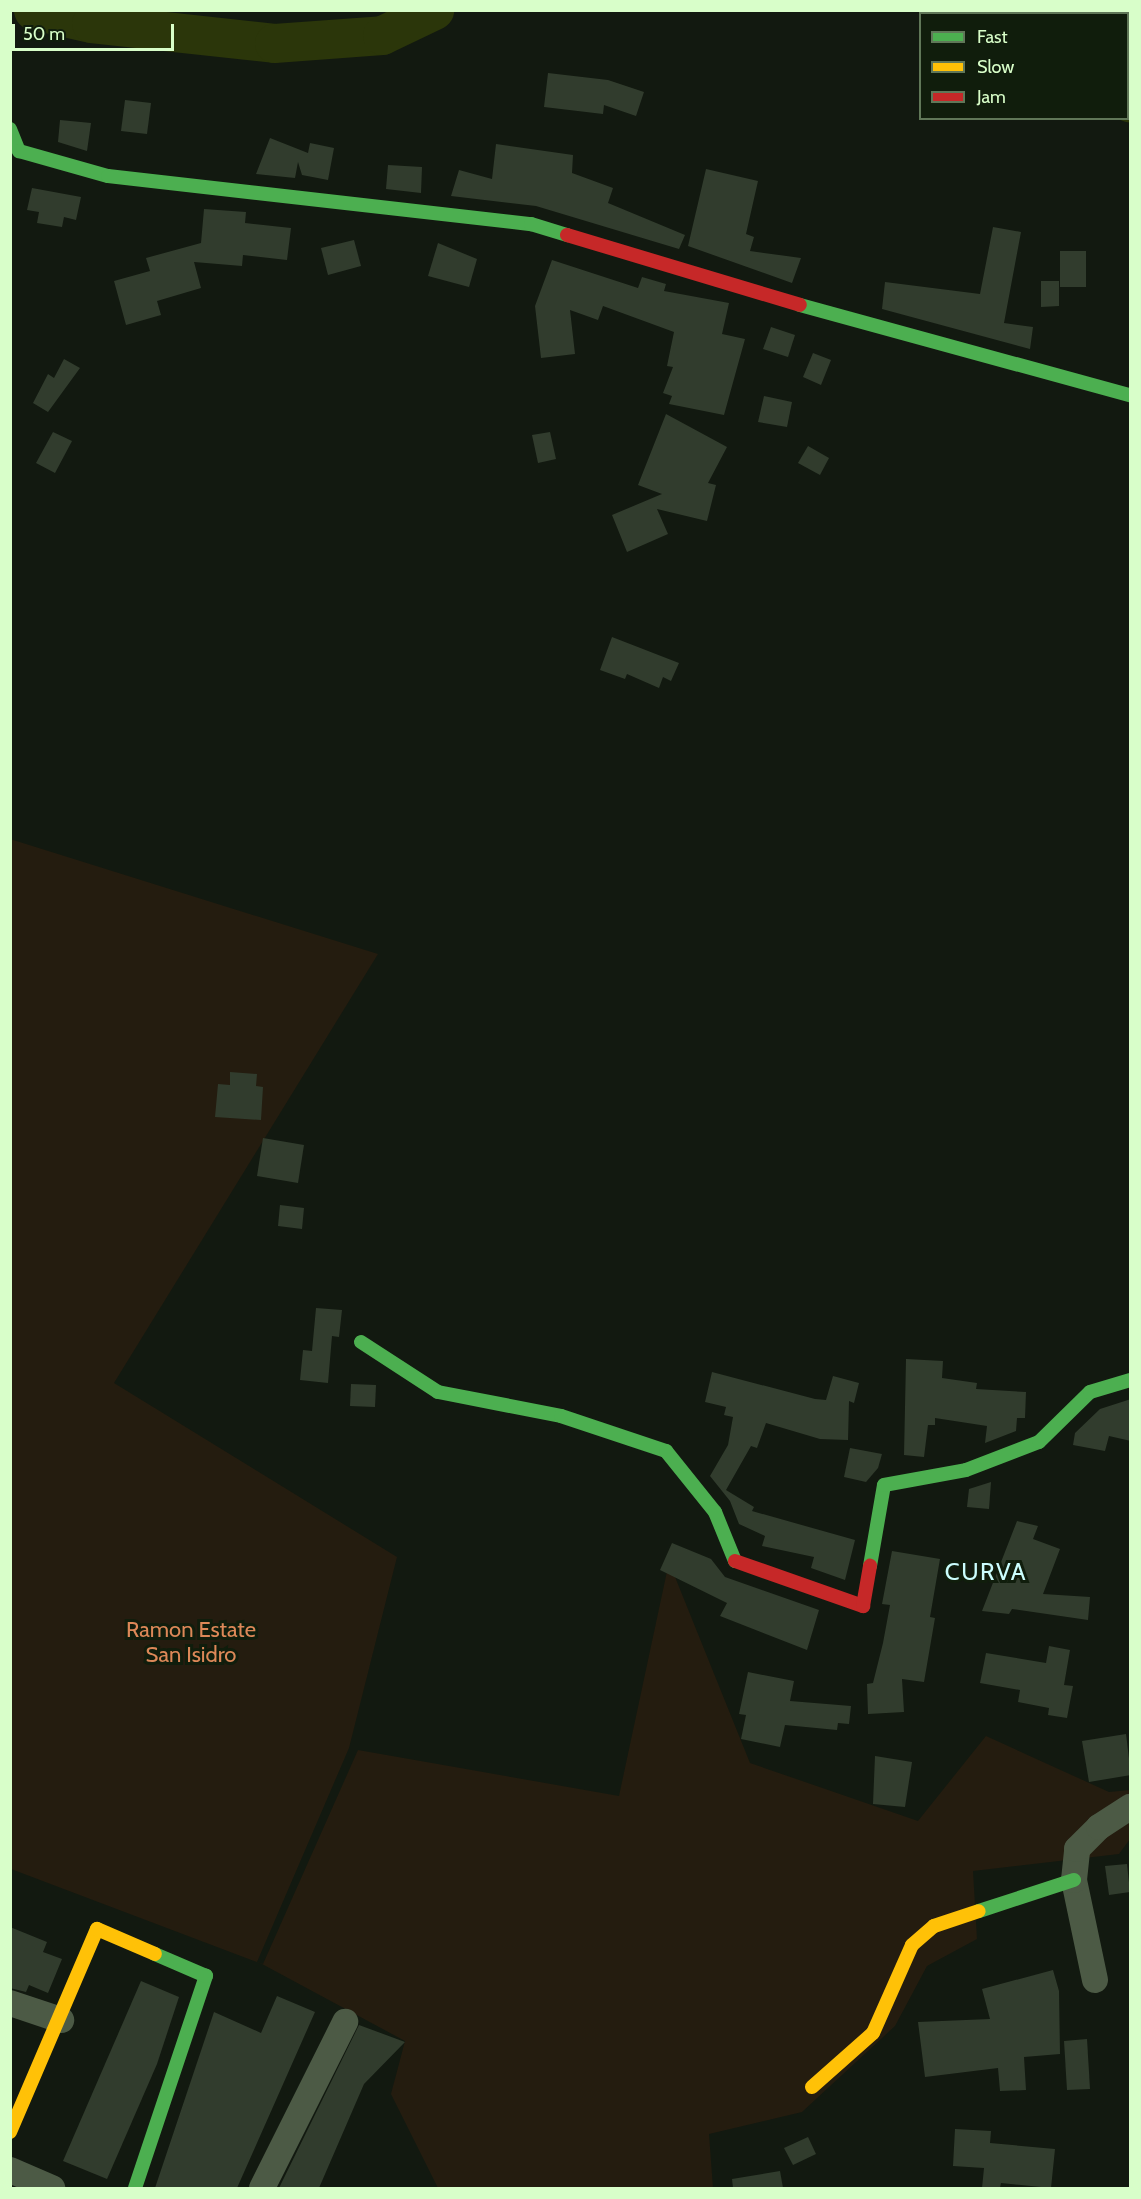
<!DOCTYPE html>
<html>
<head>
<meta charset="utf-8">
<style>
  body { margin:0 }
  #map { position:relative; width:1141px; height:2199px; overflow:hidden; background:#121910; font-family:Cabin,sans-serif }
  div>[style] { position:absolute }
  .green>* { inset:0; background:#241c0f }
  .river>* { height:39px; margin:-19.5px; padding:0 19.5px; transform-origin:19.5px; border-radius:19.5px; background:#2b360a }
  .building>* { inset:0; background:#313c2d }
  .street>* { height:26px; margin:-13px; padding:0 13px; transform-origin:13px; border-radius:13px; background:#4c5a45 }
  .fast>* { height:14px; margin:-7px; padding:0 7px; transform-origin:7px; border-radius:7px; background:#4caf50 }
  .slow>* { height:14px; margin:-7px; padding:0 7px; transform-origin:7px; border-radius:7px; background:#ffc107 }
  .jam>* { height:14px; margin:-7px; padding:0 7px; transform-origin:7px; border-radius:7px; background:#c62828 }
  span { translate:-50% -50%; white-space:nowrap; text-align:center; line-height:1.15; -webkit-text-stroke:6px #101d0c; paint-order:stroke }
  .park-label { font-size:22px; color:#dc8858 }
  .neighbourhood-label { font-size:24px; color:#cbfefd; letter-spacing:1.5px }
  .frame { position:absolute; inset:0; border:12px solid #d8fec9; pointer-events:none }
  .legend { position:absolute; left:919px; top:12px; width:210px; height:108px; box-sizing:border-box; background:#101d0c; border:2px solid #607758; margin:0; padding:8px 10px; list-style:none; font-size:18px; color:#d8fec9 }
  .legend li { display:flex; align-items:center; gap:12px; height:30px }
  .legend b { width:30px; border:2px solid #607758 }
  .scale { position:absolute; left:12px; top:24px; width:162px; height:27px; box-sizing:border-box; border:3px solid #d8fec9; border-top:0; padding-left:8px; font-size:18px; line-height:21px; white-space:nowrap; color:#d8fec9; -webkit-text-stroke:4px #101d0c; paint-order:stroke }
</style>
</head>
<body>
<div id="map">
  <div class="green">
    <i style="clip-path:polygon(10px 839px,378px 954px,114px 1383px,397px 1557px,349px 1748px,257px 1962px,263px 1964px,358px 1750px,619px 1796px,669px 1562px,750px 1763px,918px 1821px,986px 1736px,1109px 1792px,1130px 1790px,1130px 1839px,1119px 1854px,973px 1871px,977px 1939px,927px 1966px,895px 2026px,802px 2112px,709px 2134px,713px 2188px,438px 2188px,391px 2094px,405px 2041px,262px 1964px,11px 1869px)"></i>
  </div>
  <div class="river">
    <i style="left:33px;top:10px;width:59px;rotate:12.6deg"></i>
    <i style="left:91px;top:23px;width:184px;rotate:6.2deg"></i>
    <i style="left:274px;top:43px;width:108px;rotate:-4.2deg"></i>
    <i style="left:382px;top:35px;width:58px;rotate:-25.7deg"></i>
    <i style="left:1068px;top:10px;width:4px;rotate:63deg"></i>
    <i style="left:1128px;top:99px;width:4px;rotate:63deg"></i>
  </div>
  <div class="building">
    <i style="clip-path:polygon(548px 73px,608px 80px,644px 92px,636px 116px,604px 105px,603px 114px,544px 107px)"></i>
    <i style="clip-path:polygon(125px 100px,151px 103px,147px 134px,121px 131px)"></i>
    <i style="clip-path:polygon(60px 120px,91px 123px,87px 151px,58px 142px)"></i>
    <i style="clip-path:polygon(270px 138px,308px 153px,310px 143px,334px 148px,328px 180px,302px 175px,298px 162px,295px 178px,256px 174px)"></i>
    <i style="clip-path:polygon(496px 144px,573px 155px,572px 173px,613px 188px,608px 203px,685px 235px,679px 249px,536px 206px,451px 196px,459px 170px,492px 179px)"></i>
    <i style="clip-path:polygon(388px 165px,422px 167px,421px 193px,386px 189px)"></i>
    <i style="clip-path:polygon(706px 169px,758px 181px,746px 234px,754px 237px,750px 251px,801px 258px,792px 283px,688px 246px)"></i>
    <i style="clip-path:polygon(32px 188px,81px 197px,76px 220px,64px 217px,62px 227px,37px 223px,39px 212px,27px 210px)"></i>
    <i style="clip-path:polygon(204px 209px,246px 212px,245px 223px,291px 228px,287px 260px,243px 255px,242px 266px,194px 262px,201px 288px,157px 301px,161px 315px,126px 325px,114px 281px,150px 271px,146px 258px,201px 243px)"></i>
    <i style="clip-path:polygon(993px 227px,1021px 232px,1004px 323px,1033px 327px,1030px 349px,882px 309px,885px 282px,980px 294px)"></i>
    <i style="clip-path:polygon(354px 240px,361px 266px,328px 275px,321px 248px)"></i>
    <i style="clip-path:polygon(438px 243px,477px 259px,469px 287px,428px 276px)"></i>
    <i style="clip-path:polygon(1060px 251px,1086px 251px,1086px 287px,1060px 287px)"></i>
    <i style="clip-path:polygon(552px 260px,638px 288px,642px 277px,666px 284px,664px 291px,729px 303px,722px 334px,745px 339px,724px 415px,669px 404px,672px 396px,663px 393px,673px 367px,667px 366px,674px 332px,603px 306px,598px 320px,570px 310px,575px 354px,541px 358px,535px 306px)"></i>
    <i style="clip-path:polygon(1041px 281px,1059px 281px,1059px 306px,1041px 307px)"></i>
    <i style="clip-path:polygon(771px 327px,795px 335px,788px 357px,763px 349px)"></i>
    <i style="clip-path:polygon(813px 353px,831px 360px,821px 385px,803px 377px)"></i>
    <i style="clip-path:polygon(64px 359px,80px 368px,48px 412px,33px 403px,48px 374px,54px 378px)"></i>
    <i style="clip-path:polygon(764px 396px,792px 402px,787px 427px,758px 422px)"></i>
    <i style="clip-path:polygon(666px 414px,727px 447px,708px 483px,716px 485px,707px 521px,657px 509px,668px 534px,627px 552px,612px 515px,662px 494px,638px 485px)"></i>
    <i style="clip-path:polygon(53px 432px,72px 441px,55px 473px,36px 463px)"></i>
    <i style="clip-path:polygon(550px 432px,556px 459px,538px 463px,532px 435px)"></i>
    <i style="clip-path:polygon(808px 446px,829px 458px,820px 475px,798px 463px)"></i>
    <i style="clip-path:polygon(612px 637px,679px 663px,671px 681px,663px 677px,659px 688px,627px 674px,625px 679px,600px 670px)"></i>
    <i style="clip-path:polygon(230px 1072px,257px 1074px,256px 1086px,263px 1087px,261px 1120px,215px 1117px,218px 1084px,230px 1085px)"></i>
    <i style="clip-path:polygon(263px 1138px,304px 1145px,298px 1183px,257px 1176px)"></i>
    <i style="clip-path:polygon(280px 1205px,304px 1208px,302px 1229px,278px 1226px)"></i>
    <i style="clip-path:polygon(316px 1308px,342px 1310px,339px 1337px,332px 1336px,328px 1383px,300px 1380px,303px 1350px,312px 1351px)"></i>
    <i style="clip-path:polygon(906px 1359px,943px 1361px,942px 1378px,977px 1383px,976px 1389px,1026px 1392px,1025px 1418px,1017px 1418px,1016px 1431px,985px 1443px,987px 1426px,935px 1418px,935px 1425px,928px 1425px,924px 1457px,904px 1455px)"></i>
    <i style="clip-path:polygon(712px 1372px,815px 1399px,826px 1400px,833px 1376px,859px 1383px,854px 1403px,849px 1401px,848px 1440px,820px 1439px,766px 1423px,757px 1448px,751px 1446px,726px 1490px,754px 1507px,752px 1511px,855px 1540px,845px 1580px,811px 1568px,814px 1557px,762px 1546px,765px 1536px,739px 1524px,730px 1501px,710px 1476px,728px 1445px,733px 1417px,724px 1415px,726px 1407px,705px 1402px)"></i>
    <i style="clip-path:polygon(351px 1384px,376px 1385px,375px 1407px,350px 1406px)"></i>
    <i style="clip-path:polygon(1131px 1399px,1131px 1441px,1109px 1436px,1105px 1451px,1073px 1445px,1075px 1433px,1100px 1409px)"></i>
    <i style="clip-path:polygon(850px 1448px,882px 1454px,878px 1468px,866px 1482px,844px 1477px)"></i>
    <i style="clip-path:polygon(991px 1482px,989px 1509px,967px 1507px,969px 1489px)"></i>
    <i style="clip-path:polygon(1017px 1521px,1038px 1526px,1033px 1539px,1060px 1549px,1043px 1594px,1090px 1597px,1088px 1620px,1012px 1609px,1009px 1614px,982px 1611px)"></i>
    <i style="clip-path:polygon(672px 1543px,711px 1559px,725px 1577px,819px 1610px,807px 1650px,720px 1616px,727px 1603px,660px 1570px)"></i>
    <i style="clip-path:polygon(892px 1551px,940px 1559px,930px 1617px,935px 1618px,924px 1682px,902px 1679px,904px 1712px,868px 1714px,867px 1684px,873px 1683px,883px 1643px,890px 1605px,882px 1604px)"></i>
    <i style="clip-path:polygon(1049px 1646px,1070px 1650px,1064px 1685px,1073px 1686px,1067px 1718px,1048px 1715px,1049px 1708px,1018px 1702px,1020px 1690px,980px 1683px,986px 1653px,1046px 1663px)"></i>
    <i style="clip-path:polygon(748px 1672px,794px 1681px,790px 1701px,851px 1706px,849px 1724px,838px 1723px,837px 1730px,785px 1725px,780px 1747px,741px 1739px,746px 1715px,739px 1714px)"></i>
    <i style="clip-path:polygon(1126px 1734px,1131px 1775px,1089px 1782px,1082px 1741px)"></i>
    <i style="clip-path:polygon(875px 1756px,912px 1762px,905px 1807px,873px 1804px)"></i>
    <i style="clip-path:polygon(1127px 1864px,1130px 1892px,1109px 1895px,1105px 1866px)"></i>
    <i style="clip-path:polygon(10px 1927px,47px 1942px,43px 1952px,62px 1959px,48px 1993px,29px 1985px,26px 1992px,10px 1988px)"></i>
    <i style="clip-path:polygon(1053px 1970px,1059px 1991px,1060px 2054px,1024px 2057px,1026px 2090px,1000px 2091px,998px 2068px,925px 2077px,918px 2022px,990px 2019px,982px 1989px)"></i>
    <i style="clip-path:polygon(141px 1981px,179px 1997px,157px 2064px,107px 2179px,63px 2161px)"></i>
    <i style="clip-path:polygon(277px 1996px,315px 2012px,237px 2188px,155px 2188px,214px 2012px,261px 2033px)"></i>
    <i style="clip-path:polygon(359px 2025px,405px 2042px,364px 2084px,319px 2188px,279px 2188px)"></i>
    <i style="clip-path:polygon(1087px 2039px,1090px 2089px,1067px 2090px,1064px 2041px)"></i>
    <i style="clip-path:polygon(955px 2129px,991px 2131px,990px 2143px,1055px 2149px,1051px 2188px,1001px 2183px,1000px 2188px,982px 2188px,984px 2168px,953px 2166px)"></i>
    <i style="clip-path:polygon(808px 2137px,816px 2154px,793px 2165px,784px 2148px)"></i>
    <i style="clip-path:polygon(780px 2171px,783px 2188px,733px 2188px,732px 2179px)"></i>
  </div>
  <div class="street">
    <i style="left:1095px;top:1980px;width:102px;rotate:-101.9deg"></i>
    <i style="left:1074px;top:1880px;width:31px;rotate:-84deg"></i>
    <i style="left:1077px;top:1849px;width:31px;rotate:-45deg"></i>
    <i style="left:1099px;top:1827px;width:37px;rotate:-33deg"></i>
    <i style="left:10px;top:2003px;width:54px;rotate:18.4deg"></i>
    <i style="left:10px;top:2170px;width:46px;rotate:23.2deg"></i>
    <i style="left:262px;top:2188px;width:186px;rotate:-63.4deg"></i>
  </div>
  <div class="fast">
    <i style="left:10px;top:129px;width:24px;rotate:68deg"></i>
    <i style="left:19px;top:151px;width:92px;rotate:15.7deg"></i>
    <i style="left:108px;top:176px;width:426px;rotate:6.5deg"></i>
    <i style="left:531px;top:224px;width:38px;rotate:17deg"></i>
    <i style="left:800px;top:305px;width:342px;rotate:15.3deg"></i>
    <i style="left:361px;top:1342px;width:92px;rotate:33deg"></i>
    <i style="left:438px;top:1392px;width:125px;rotate:11deg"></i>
    <i style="left:561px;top:1416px;width:111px;rotate:18.4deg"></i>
    <i style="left:666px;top:1451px;width:78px;rotate:51.2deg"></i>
    <i style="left:715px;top:1512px;width:53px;rotate:67.8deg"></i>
    <i style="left:870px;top:1566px;width:82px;rotate:-80.2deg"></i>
    <i style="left:884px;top:1485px;width:83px;rotate:-10.4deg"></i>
    <i style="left:966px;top:1470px;width:78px;rotate:-21deg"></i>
    <i style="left:1039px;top:1442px;width:71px;rotate:-44.4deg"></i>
    <i style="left:1090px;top:1392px;width:42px;rotate:-16.7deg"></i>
    <i style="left:979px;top:1911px;width:100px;rotate:-18.1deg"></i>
    <i style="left:135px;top:2188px;width:224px;rotate:-71.5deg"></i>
    <i style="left:206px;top:1976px;width:56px;rotate:-156.7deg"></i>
  </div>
  <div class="slow">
    <i style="left:812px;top:2087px;width:81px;rotate:-41.5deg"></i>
    <i style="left:873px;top:2033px;width:96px;rotate:-66.1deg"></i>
    <i style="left:912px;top:1945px;width:29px;rotate:-41deg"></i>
    <i style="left:934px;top:1926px;width:47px;rotate:-18.4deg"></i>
    <i style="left:10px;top:2132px;width:221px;rotate:-66.8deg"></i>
    <i style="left:97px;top:1929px;width:63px;rotate:23.3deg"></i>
  </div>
  <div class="jam">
    <i style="left:567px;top:235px;width:243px;rotate:16.7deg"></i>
    <i style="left:735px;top:1561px;width:136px;rotate:19.4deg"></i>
    <i style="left:863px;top:1606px;width:41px;rotate:-80.1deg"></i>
  </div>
  <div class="park-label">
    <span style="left:191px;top:1642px">Ramon Estate<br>San Isidro</span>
  </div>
  <div class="neighbourhood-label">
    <span style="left:986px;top:1572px">CURVA</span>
  </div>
  <div class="frame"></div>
  <ul class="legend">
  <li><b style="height:8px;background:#4caf50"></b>Fast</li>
  <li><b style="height:8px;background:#ffc107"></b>Slow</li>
  <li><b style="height:8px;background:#c62828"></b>Jam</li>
  </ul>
  <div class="scale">50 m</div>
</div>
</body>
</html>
